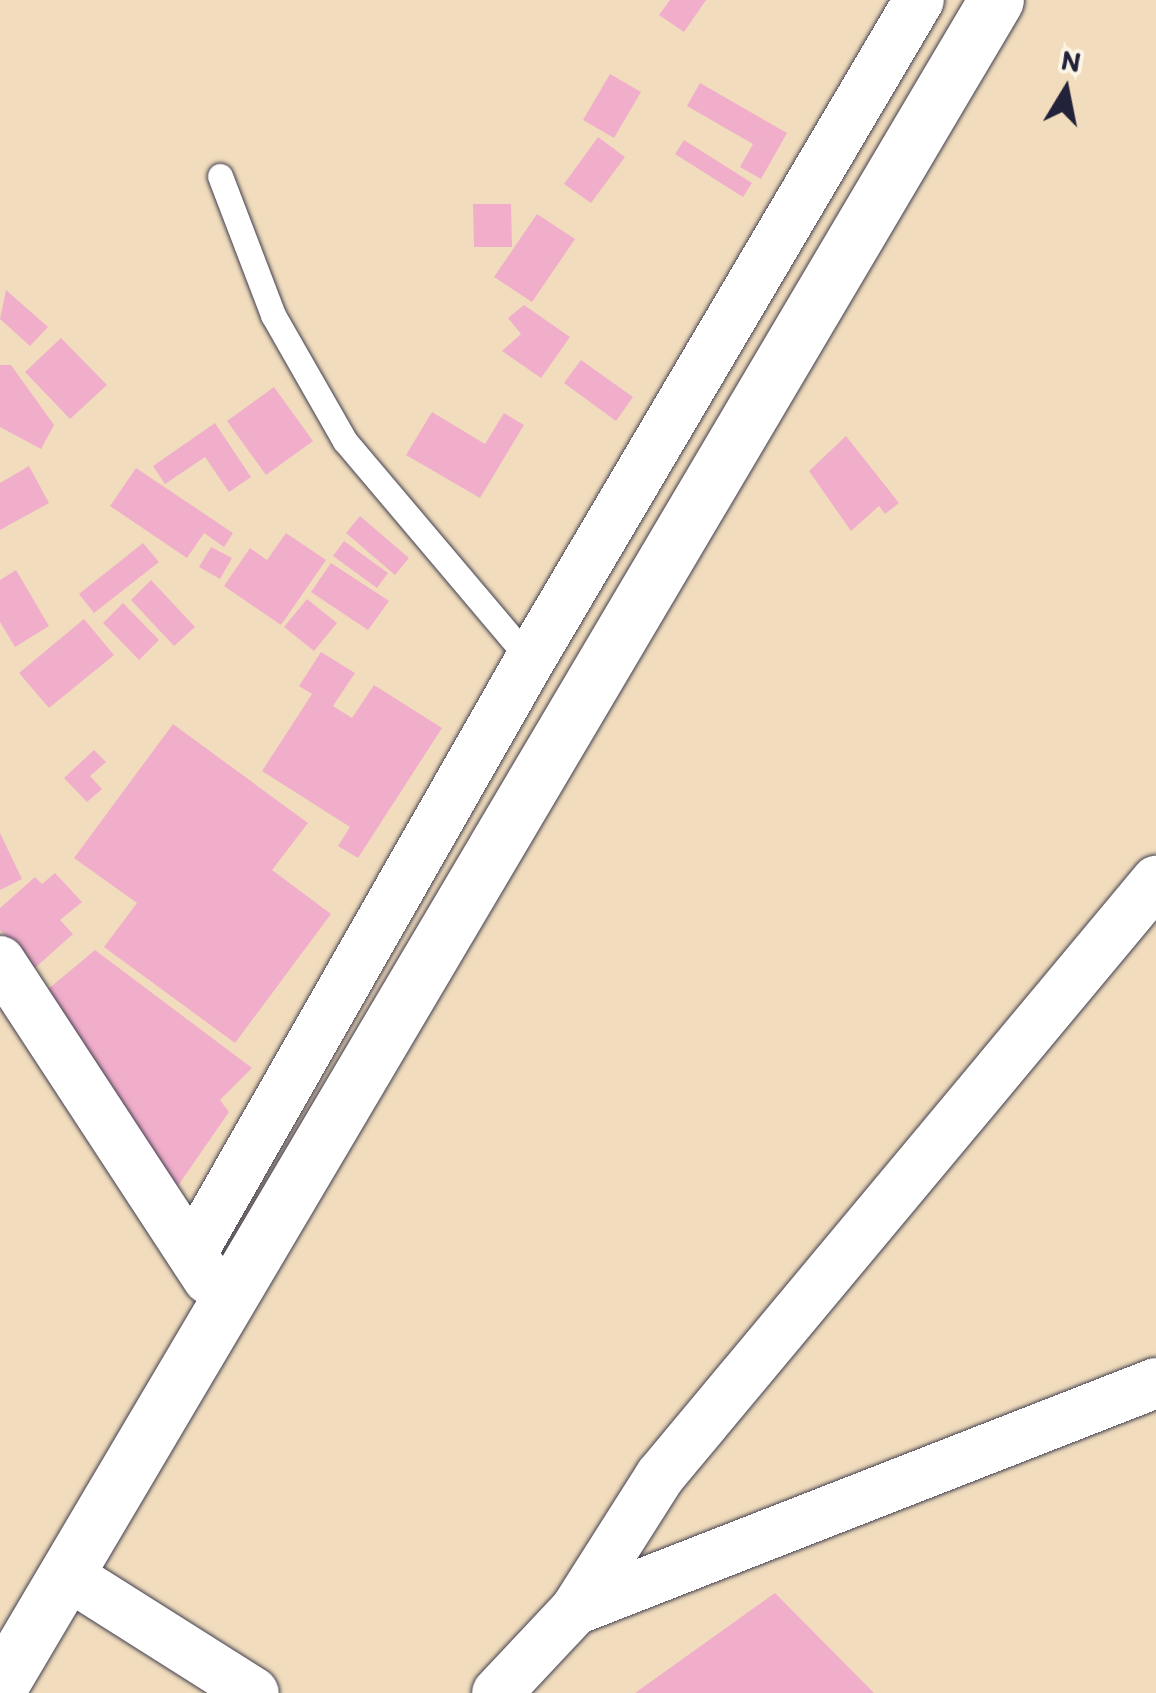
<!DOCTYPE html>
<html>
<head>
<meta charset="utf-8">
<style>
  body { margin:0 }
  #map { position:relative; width:1156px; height:1693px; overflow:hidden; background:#f1ddbd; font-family:Itim,sans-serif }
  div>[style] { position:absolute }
  .building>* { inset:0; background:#f0aecb }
  .roads { filter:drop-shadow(0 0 2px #413e4e) drop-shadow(0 0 2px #413e4e) }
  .lane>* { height:25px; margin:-12.5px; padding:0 12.5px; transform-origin:12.5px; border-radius:12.5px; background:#fff }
  .street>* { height:50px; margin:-25px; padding:0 25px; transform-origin:25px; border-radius:25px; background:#fff }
  .primary>* { height:55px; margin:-27.5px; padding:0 27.5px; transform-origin:27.5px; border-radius:27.5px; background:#fff }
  span { translate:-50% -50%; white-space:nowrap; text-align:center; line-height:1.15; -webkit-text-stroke:8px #fcf5e5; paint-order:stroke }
  .north { position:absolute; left:1016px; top:40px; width:100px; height:100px; -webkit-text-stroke:8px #fcf5e5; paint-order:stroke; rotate:10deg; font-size:28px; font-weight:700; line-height:40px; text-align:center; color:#22223b }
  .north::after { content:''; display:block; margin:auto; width:35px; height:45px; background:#22223b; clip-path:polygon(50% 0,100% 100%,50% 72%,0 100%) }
</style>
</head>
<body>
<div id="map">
  <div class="building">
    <i style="clip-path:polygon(670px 0,706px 0,684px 32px,659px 15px)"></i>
    <i style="clip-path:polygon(610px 74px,641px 92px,614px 138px,583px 120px)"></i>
    <i style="clip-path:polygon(700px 83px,787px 133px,761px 179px,740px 167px,753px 144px,687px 106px)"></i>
    <i style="clip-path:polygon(598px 137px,625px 157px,591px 203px,564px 184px)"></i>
    <i style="clip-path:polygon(684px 140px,752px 183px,743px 197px,675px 154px)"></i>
    <i style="clip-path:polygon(473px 204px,511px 204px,512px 247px,474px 247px)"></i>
    <i style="clip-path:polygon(537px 214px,575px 239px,532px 302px,494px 277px)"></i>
    <i style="clip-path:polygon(6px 290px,48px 327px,30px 346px,0 319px)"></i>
    <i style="clip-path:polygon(524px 305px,570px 337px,541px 378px,502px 351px,521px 334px,508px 318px)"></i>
    <i style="clip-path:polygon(61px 338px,107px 385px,70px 419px,25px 372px)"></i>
    <i style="clip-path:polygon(581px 360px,633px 397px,616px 421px,564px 383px)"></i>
    <i style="clip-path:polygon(0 365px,11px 365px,54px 425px,41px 449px,0 427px)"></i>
    <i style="clip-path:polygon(274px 387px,313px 441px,266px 475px,227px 421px)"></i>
    <i style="clip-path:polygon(432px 412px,485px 444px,504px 413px,524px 425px,480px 498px,406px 455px)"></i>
    <i style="clip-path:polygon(215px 423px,251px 477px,229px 492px,205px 457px,165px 484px,153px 466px)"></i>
    <i style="clip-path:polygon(846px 436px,899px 503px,885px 514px,879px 506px,851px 531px,809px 471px)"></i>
    <i style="clip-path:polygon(29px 466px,49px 503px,0 530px,0 483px)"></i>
    <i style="clip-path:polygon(136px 468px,233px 533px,224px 547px,204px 533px,187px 558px,110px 506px)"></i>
    <i style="clip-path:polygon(360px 516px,409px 558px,395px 575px,346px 533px)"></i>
    <i style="clip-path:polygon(286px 533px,326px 560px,281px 625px,224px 586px,250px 548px,267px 560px)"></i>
    <i style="clip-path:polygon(344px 541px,388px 573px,377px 588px,333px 556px)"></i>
    <i style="clip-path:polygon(143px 543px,159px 562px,94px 613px,79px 594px)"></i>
    <i style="clip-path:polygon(211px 547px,232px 558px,220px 579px,199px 567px)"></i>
    <i style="clip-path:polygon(331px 563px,389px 601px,368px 630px,311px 592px)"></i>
    <i style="clip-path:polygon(16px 570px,49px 626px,15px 647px,0 622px,0 580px)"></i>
    <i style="clip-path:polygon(151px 580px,195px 627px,174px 646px,131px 600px)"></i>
    <i style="clip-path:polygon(307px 599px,337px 623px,314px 651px,284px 627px)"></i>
    <i style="clip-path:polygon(123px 603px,159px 640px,139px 660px,103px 623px)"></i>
    <i style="clip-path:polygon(84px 619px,114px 655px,49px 708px,19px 673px)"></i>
    <i style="clip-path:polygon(321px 652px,355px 673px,333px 706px,352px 718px,374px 685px,442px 728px,358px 858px,338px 846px,350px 827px,262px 771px,312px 694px,299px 686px)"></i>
    <i style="clip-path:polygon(173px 724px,308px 823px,272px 870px,331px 914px,235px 1043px,104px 947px,137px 903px,74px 858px)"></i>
    <i style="clip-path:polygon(94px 750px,106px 762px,90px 776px,102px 789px,87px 802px,64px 778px)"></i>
    <i style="clip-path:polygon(0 833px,22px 879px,0 890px)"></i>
    <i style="clip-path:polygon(55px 873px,82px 902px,60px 920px,73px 934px,35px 968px,0 930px,0 908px,35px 877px,42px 884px)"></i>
    <i style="clip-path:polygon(95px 950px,252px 1068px,220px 1100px,229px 1112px,173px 1193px,47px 990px)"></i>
    <i style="clip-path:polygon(775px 1593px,874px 1693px,635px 1693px)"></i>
  </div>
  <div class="roads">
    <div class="lane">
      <i style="left:220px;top:176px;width:149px;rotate:69.1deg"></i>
      <i style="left:273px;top:315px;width:145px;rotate:60.3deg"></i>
      <i style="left:345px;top:441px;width:287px;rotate:49.8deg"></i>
    </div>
    <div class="street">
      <i style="left:0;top:961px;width:380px;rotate:56.8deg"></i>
      <i style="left:192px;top:1253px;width:683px;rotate:-60.32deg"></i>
      <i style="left:530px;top:660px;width:766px;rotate:-59.49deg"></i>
      <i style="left:66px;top:1574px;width:222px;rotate:32.3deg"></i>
      <i style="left:575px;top:1610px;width:624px;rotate:-21.34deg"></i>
      <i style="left:497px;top:1693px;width:114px;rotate:-46.8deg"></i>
      <i style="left:575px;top:1610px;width:159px;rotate:-57.6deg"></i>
      <i style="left:660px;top:1476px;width:775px;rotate:-50.18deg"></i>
    </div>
    <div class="primary">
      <i style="left:0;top:1686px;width:1958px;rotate:-59.43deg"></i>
    </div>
  </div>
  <div class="north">N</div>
</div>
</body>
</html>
